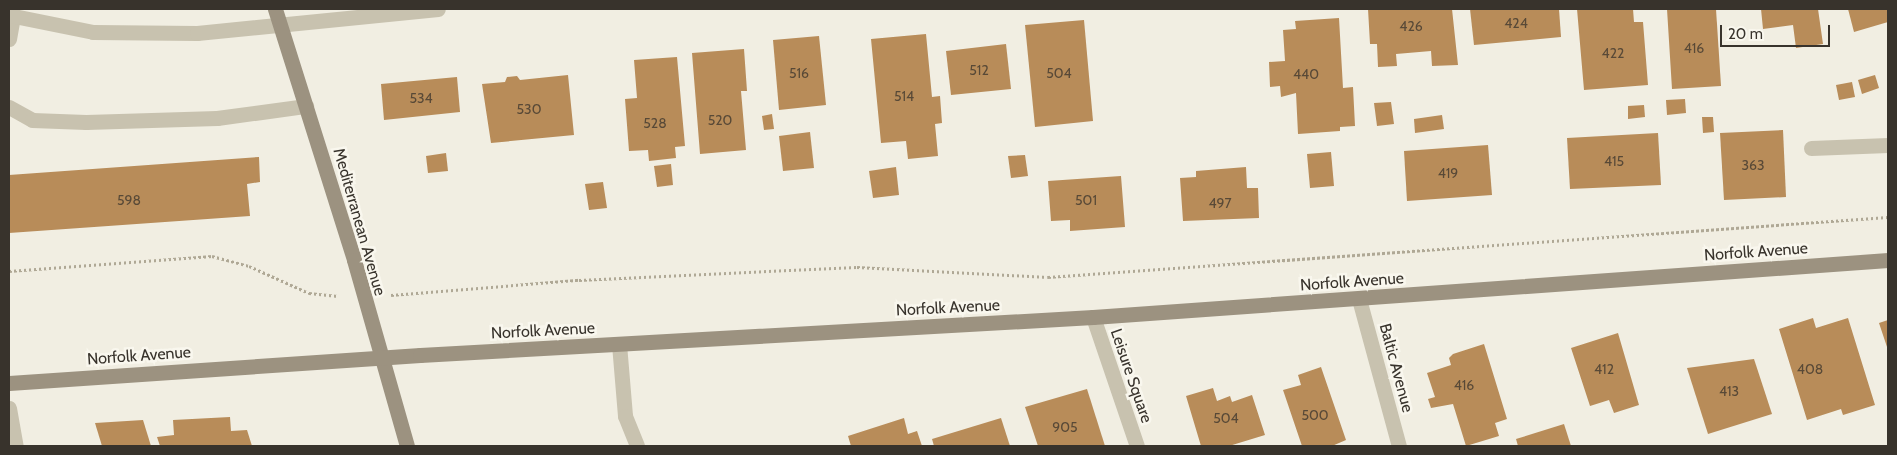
<!DOCTYPE html>
<html>
<head>
<meta charset="utf-8">
<style>
  body { margin:0 }
  #map { position:relative; width:1897px; height:455px; overflow:hidden; background:#f1eee2; font-family:Cabin,sans-serif }
  div>[style] { position:absolute }
  .building>* { inset:0; background:#b88c59 }
  .path>* { height:3px; margin-top:-1.5px; transform-origin:0; background:repeating-linear-gradient(90deg,#afa895 0 2.5px,transparent 0 5px) }
  .lane>* { height:15px; margin:-7.5px; padding:0 7.5px; transform-origin:7.5px; border-radius:7.5px; background:#c8c2af }
  .street>* { height:15px; margin:-7.5px; padding:0 7.5px; transform-origin:7.5px; border-radius:7.5px; background:#c8c2af }
  .secondary>* { height:15px; margin:-7.5px; padding:0 7.5px; transform-origin:7.5px; border-radius:7.5px; background:#9c9280 }
  span { translate:-50% -50%; white-space:nowrap; text-align:center; line-height:1.15; -webkit-text-stroke:5px #f9f7ee; paint-order:stroke }
  .number-label { font-size:14px; color:#584937 }
  .number-label span { -webkit-text-stroke-width:0 }
  .street-label { font-size:16px; color:#38332c }
  .frame { position:absolute; inset:0; border:10px solid #38332c; pointer-events:none }
  .scale { position:absolute; left:1720px; top:25px; width:110px; height:22px; box-sizing:border-box; border:2px solid #38332c; border-top:0; padding-left:6px; font-size:15px; line-height:18px; white-space:nowrap; color:#38332c; -webkit-text-stroke:4px #f9f7ee; paint-order:stroke }
</style>
</head>
<body>
<div id="map">
  <div class="building">
    <i style="clip-path:polygon(1368px 9px,1452px 9px,1458px 65px,1432px 66px,1431px 51px,1396px 54px,1397px 66px,1378px 67px,1377px 44px,1370px 44px)"></i>
    <i style="clip-path:polygon(1470px 9px,1559px 9px,1561px 37px,1474px 45px)"></i>
    <i style="clip-path:polygon(1577px 9px,1633px 9px,1634px 22px,1643px 22px,1648px 85px,1584px 90px)"></i>
    <i style="clip-path:polygon(1667px 9px,1716px 9px,1721px 86px,1672px 89px)"></i>
    <i style="clip-path:polygon(1761px 9px,1818px 9px,1823px 44px,1796px 48px,1793px 25px,1763px 29px)"></i>
    <i style="clip-path:polygon(1848px 9px,1888px 9px,1888px 22px,1854px 32px)"></i>
    <i style="clip-path:polygon(1339px 18px,1343px 88px,1353px 87px,1355px 126px,1340px 127px,1340px 131px,1298px 134px,1296px 93px,1281px 97px,1280px 86px,1270px 87px,1269px 62px,1285px 61px,1283px 30px,1296px 29px,1295px 21px)"></i>
    <i style="clip-path:polygon(1084px 20px,1093px 121px,1035px 127px,1025px 25px)"></i>
    <i style="clip-path:polygon(926px 34px,932px 97px,940px 96px,942px 123px,935px 124px,938px 156px,908px 159px,906px 141px,881px 143px,871px 39px)"></i>
    <i style="clip-path:polygon(819px 36px,826px 105px,779px 110px,773px 40px)"></i>
    <i style="clip-path:polygon(1006px 44px,1011px 89px,951px 95px,946px 51px)"></i>
    <i style="clip-path:polygon(744px 49px,747px 91px,741px 91px,746px 150px,700px 154px,692px 53px)"></i>
    <i style="clip-path:polygon(677px 57px,685px 146px,675px 147px,676px 158px,649px 161px,648px 150px,629px 151px,625px 99px,637px 98px,634px 60px)"></i>
    <i style="clip-path:polygon(568px 75px,574px 135px,491px 143px,482px 84px,505px 82px,507px 77px,517px 76px,520px 80px)"></i>
    <i style="clip-path:polygon(1875px 75px,1879px 88px,1862px 94px,1858px 80px)"></i>
    <i style="clip-path:polygon(457px 77px,460px 112px,384px 120px,381px 84px)"></i>
    <i style="clip-path:polygon(1852px 82px,1855px 97px,1839px 100px,1836px 85px)"></i>
    <i style="clip-path:polygon(1685px 99px,1686px 113px,1667px 115px,1666px 100px)"></i>
    <i style="clip-path:polygon(1391px 102px,1394px 124px,1377px 126px,1374px 103px)"></i>
    <i style="clip-path:polygon(1644px 105px,1645px 117px,1628px 119px,1628px 106px)"></i>
    <i style="clip-path:polygon(772px 114px,774px 129px,764px 130px,762px 116px)"></i>
    <i style="clip-path:polygon(1442px 115px,1444px 129px,1415px 133px,1414px 119px)"></i>
    <i style="clip-path:polygon(1702px 117px,1713px 117px,1714px 132px,1703px 133px)"></i>
    <i style="clip-path:polygon(1783px 130px,1786px 197px,1724px 200px,1720px 133px)"></i>
    <i style="clip-path:polygon(810px 132px,814px 168px,783px 171px,779px 136px)"></i>
    <i style="clip-path:polygon(1658px 133px,1661px 185px,1570px 189px,1567px 138px)"></i>
    <i style="clip-path:polygon(1488px 145px,1492px 195px,1407px 201px,1404px 151px)"></i>
    <i style="clip-path:polygon(1331px 152px,1334px 186px,1310px 188px,1307px 154px)"></i>
    <i style="clip-path:polygon(446px 153px,448px 171px,428px 173px,426px 156px)"></i>
    <i style="clip-path:polygon(1025px 155px,1028px 176px,1011px 178px,1008px 156px)"></i>
    <i style="clip-path:polygon(259px 157px,260px 182px,247px 184px,250px 216px,9px 233px,9px 175px)"></i>
    <i style="clip-path:polygon(671px 164px,673px 185px,657px 187px,654px 166px)"></i>
    <i style="clip-path:polygon(896px 167px,899px 195px,873px 198px,869px 171px)"></i>
    <i style="clip-path:polygon(1246px 167px,1247px 188px,1258px 188px,1259px 218px,1183px 221px,1180px 178px,1196px 177px,1196px 171px)"></i>
    <i style="clip-path:polygon(1121px 176px,1125px 227px,1070px 231px,1070px 220px,1051px 221px,1048px 181px)"></i>
    <i style="clip-path:polygon(603px 182px,607px 208px,589px 210px,585px 184px)"></i>
    <i style="clip-path:polygon(1813px 318px,1816px 328px,1848px 318px,1875px 405px,1843px 415px,1841px 409px,1807px 420px,1779px 329px)"></i>
    <i style="clip-path:polygon(1888px 320px,1888px 350px,1879px 323px)"></i>
    <i style="clip-path:polygon(1618px 333px,1639px 405px,1614px 413px,1609px 400px,1590px 406px,1571px 348px)"></i>
    <i style="clip-path:polygon(1484px 344px,1507px 419px,1495px 423px,1499px 436px,1466px 446px,1453px 404px,1431px 408px,1428px 399px,1435px 397px,1427px 373px,1451px 365px,1449px 358px,1453px 354px)"></i>
    <i style="clip-path:polygon(1754px 359px,1772px 414px,1708px 434px,1687px 368px)"></i>
    <i style="clip-path:polygon(1321px 367px,1346px 440px,1332px 446px,1302px 446px,1283px 390px,1301px 385px,1298px 375px)"></i>
    <i style="clip-path:polygon(1213px 388px,1217px 401px,1230px 396px,1232px 402px,1252px 395px,1265px 435px,1229px 446px,1201px 446px,1186px 396px)"></i>
    <i style="clip-path:polygon(1087px 389px,1105px 446px,1038px 446px,1025px 407px)"></i>
    <i style="clip-path:polygon(230px 417px,231px 431px,247px 430px,252px 446px,160px 446px,157px 437px,174px 435px,173px 420px)"></i>
    <i style="clip-path:polygon(904px 418px,908px 434px,917px 431px,922px 446px,851px 446px,848px 436px)"></i>
    <i style="clip-path:polygon(1001px 418px,1010px 446px,934px 446px,932px 439px)"></i>
    <i style="clip-path:polygon(143px 420px,151px 446px,102px 446px,95px 423px)"></i>
    <i style="clip-path:polygon(1564px 424px,1571px 446px,1518px 446px,1516px 439px)"></i>
  </div>
  <div class="path">
    <i style="left:9px;top:271px;width:204px;rotate:-4.2deg"></i>
    <i style="left:212px;top:256px;width:38px;rotate:15deg"></i>
    <i style="left:249px;top:266px;width:66px;rotate:24.2deg"></i>
    <i style="left:309px;top:293px;width:29px;rotate:6deg"></i>
    <i style="left:391px;top:295px;width:189px;rotate:-4.6deg"></i>
    <i style="left:579px;top:280px;width:278px;rotate:-2.7deg"></i>
    <i style="left:857px;top:267px;width:191px;rotate:3deg"></i>
    <i style="left:1048px;top:277px;width:842px;rotate:-4.09deg"></i>
  </div>
  <div class="lane">
    <i style="left:9px;top:39px;width:23px;rotate:-80deg"></i>
    <i style="left:9px;top:107px;width:26px;rotate:29deg"></i>
    <i style="left:32px;top:120px;width:54px;rotate:2.1deg"></i>
    <i style="left:86px;top:122px;width:131px;rotate:-1.7deg"></i>
    <i style="left:217px;top:118px;width:90px;rotate:-7.7deg"></i>
    <i style="left:1811px;top:148px;width:77px;rotate:-2.2deg"></i>
    <i style="left:619px;top:344px;width:72px;rotate:85.2deg"></i>
    <i style="left:625px;top:416px;width:32px;rotate:68deg"></i>
    <i style="left:9px;top:408px;width:39px;rotate:80deg"></i>
  </div>
  <div class="street">
    <i style="left:9px;top:15px;width:86px;rotate:11.4deg"></i>
    <i style="left:93px;top:32px;width:104px;rotate:0.6deg"></i>
    <i style="left:197px;top:33px;width:242px;rotate:-5.7deg"></i>
    <i style="left:1359px;top:299px;width:152px;rotate:74.8deg"></i>
    <i style="left:1093px;top:317px;width:136px;rotate:71.2deg"></i>
  </div>
  <div class="secondary">
    <i style="left:275px;top:9px;width:263px;rotate:72.5deg"></i>
    <i style="left:354px;top:260px;width:193px;rotate:74.1deg"></i>
    <i style="left:9px;top:383px;width:412px;rotate:-3.9deg"></i>
    <i style="left:420px;top:355px;width:674px;rotate:-3.23deg"></i>
    <i style="left:1093px;top:317px;width:797px;rotate:-4.1deg"></i>
  </div>
  <div class="number-label">
    <span style="left:1516px;top:23px">424</span>
    <span style="left:1411px;top:26px">426</span>
    <span style="left:1694px;top:48px">416</span>
    <span style="left:1613px;top:53px">422</span>
    <span style="left:979px;top:70px">512</span>
    <span style="left:799px;top:73px">516</span>
    <span style="left:1059px;top:73px">504</span>
    <span style="left:1306px;top:74px">440</span>
    <span style="left:904px;top:96px">514</span>
    <span style="left:421px;top:98px">534</span>
    <span style="left:529px;top:109px">530</span>
    <span style="left:720px;top:120px">520</span>
    <span style="left:655px;top:123px">528</span>
    <span style="left:1614px;top:161px">415</span>
    <span style="left:1753px;top:165px">363</span>
    <span style="left:1448px;top:173px">419</span>
    <span style="left:129px;top:200px">598</span>
    <span style="left:1086px;top:200px">501</span>
    <span style="left:1220px;top:203px">497</span>
    <span style="left:1604px;top:369px">412</span>
    <span style="left:1810px;top:369px">408</span>
    <span style="left:1464px;top:385px">416</span>
    <span style="left:1729px;top:391px">413</span>
    <span style="left:1315px;top:415px">500</span>
    <span style="left:1226px;top:418px">504</span>
    <span style="left:1065px;top:427px">905</span>
  </div>
  <div class="street-label">
    <span style="left:359px;top:222px;rotate:74deg">Mediterranean Avenue</span>
    <span style="left:1756px;top:252px;rotate:-4deg">Norfolk Avenue</span>
    <span style="left:1352px;top:282px;rotate:-4deg">Norfolk Avenue</span>
    <span style="left:948px;top:308px;rotate:-3deg">Norfolk Avenue</span>
    <span style="left:543px;top:331px;rotate:-3deg">Norfolk Avenue</span>
    <span style="left:139px;top:356px;rotate:-4deg">Norfolk Avenue</span>
    <span style="left:1396px;top:368px;rotate:75deg">Baltic Avenue</span>
    <span style="left:1131px;top:376px;rotate:71deg">Leisure Square</span>
  </div>
  <div class="frame"></div>
  <div class="scale">20 m</div>
</div>
</body>
</html>
